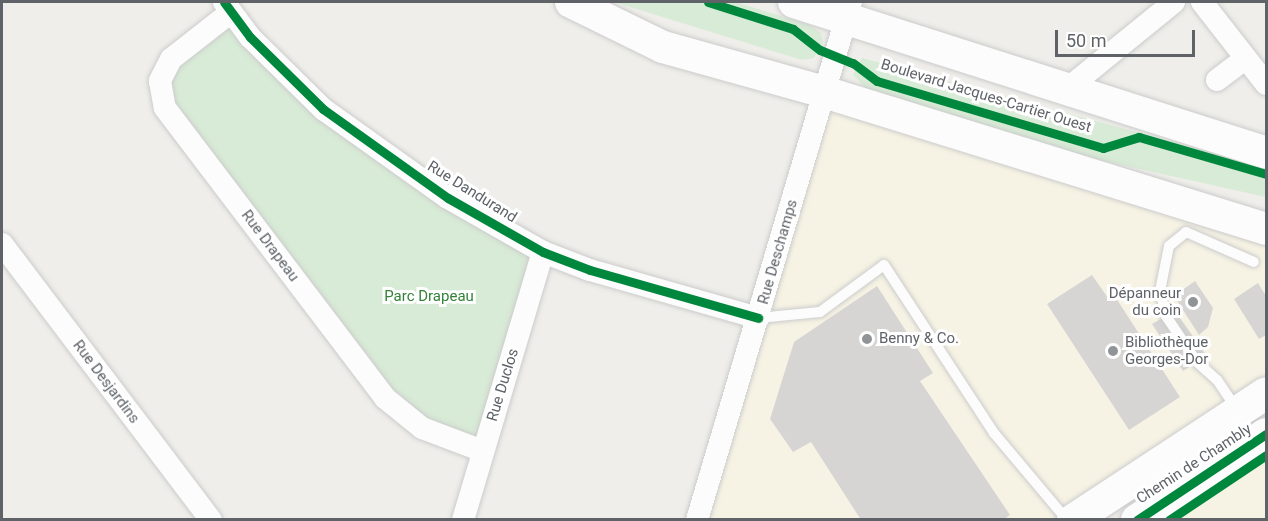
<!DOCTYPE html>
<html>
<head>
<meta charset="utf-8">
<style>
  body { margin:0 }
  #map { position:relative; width:1268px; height:521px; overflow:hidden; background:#efeeea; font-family:Roboto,sans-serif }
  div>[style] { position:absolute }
  .commercial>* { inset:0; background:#f7f3e4 }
  .green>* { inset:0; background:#d8ebd6 }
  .building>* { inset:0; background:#d6d5d3 }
  .roads { filter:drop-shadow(0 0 2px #cbcccc) drop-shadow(0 0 2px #cbcccc) }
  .lane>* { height:10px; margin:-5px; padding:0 5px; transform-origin:5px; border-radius:5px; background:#fdfcfc }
  .street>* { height:22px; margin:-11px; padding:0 11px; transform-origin:11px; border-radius:11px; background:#fdfcfc }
  .secondary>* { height:32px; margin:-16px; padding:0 16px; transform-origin:16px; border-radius:16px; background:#fdfcfc }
  .cycleway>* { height:9px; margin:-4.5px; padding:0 4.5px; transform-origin:4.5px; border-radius:4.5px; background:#00873e }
  .dots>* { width:16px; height:16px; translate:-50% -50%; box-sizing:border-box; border:3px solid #fff; border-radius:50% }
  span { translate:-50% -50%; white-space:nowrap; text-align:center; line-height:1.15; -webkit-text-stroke:6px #fff; paint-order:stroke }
  .street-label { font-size:15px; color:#5f6368 }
  .poi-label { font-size:15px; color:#5f6368 }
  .right { translate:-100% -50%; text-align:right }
  .left { translate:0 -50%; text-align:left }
  .park-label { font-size:15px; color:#348238 }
  .frame { position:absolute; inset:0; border:3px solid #5f6368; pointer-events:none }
  .scale { position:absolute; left:1055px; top:30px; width:140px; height:27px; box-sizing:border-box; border:3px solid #5f6368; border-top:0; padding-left:8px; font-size:18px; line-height:21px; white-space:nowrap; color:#5f6368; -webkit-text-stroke:4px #fff; paint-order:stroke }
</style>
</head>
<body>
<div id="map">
  <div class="commercial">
    <i style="clip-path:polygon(824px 92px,1266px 229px,1266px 393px,1073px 519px,697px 520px)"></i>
    <i style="clip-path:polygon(1266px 434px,1266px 519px,1137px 520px)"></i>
  </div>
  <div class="green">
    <i style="clip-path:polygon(614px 2px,735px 2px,808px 24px,821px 33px,823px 42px,814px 58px,802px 60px)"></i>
    <i style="clip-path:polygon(231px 12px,323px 109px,543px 252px,483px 451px,422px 428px,165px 108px,171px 59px)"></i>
    <i style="clip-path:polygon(862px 58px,1266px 167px,1266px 197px,1095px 159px,867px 89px,853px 75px)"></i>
  </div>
  <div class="building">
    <i style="clip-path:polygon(1092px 275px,1108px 298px,1114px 295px,1180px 397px,1129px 430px,1047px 304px)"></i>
    <i style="clip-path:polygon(1195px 281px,1213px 308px,1208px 327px,1199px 335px,1174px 296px)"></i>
    <i style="clip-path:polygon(1258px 283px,1266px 296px,1266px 335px,1259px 339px,1234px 299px)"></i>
    <i style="clip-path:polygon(877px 286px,933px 373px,920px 381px,1010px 515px,1003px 520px,861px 520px,811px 442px,793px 452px,770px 419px,794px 342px)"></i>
    <i style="clip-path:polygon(1175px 311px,1207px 356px,1183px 371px,1152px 324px)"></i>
  </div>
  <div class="roads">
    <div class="lane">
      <i style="left:758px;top:318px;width:62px;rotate:-5.5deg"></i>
      <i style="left:820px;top:312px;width:79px;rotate:-36.3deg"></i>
      <i style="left:884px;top:265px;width:201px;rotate:56.8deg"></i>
      <i style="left:994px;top:433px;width:114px;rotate:50deg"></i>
      <i style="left:1236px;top:408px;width:34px;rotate:-124deg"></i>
      <i style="left:1217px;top:380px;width:27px;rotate:-138deg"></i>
      <i style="left:1197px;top:362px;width:55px;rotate:-124deg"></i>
      <i style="left:1166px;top:316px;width:26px;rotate:-103deg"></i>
      <i style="left:1160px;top:291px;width:46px;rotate:-78.7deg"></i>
      <i style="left:1169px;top:246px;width:22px;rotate:-39deg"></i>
      <i style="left:1186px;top:232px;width:74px;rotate:23.8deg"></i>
    </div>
    <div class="street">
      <i style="left:224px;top:2px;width:44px;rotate:53.4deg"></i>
      <i style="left:250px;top:37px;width:103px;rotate:44.6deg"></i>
      <i style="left:323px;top:109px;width:153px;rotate:35.5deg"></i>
      <i style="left:448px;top:198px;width:109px;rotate:29.6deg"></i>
      <i style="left:543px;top:252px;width:50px;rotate:21deg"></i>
      <i style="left:590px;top:270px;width:175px;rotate:15.9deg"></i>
      <i style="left:1202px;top:2px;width:104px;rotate:52deg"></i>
      <i style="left:231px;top:12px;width:76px;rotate:141.9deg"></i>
      <i style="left:171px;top:59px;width:25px;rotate:117deg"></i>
      <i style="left:160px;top:81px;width:27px;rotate:80deg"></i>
      <i style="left:165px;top:108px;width:364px;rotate:52.8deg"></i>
      <i style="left:385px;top:398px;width:48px;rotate:39deg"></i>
      <i style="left:422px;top:428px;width:65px;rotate:20.7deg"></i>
      <i style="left:1217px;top:80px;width:36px;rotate:-37deg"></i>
      <i style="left:1067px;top:89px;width:138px;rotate:-39.1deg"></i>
      <i style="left:2px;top:244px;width:346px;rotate:52.9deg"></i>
      <i style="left:463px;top:520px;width:280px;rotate:-73.4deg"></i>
      <i style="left:697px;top:520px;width:540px;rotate:-73.44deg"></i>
    </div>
    <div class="secondary">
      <i style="left:571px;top:2px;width:102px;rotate:26.1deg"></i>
      <i style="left:663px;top:47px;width:167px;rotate:15.6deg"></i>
      <i style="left:824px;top:92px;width:463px;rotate:17.2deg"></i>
      <i style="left:794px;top:2px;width:496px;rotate:17.7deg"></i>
      <i style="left:1073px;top:520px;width:231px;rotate:-33.3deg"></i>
      <i style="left:1137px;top:520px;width:155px;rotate:-33.7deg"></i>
    </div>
  </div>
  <div class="cycleway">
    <i style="left:224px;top:2px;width:44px;rotate:53.4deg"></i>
    <i style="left:250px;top:37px;width:103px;rotate:44.6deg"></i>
    <i style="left:323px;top:109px;width:153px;rotate:35.5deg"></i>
    <i style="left:448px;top:198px;width:109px;rotate:29.6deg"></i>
    <i style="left:543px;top:252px;width:50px;rotate:21deg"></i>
    <i style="left:590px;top:270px;width:175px;rotate:15.9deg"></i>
    <i style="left:708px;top:2px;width:89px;rotate:17.6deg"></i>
    <i style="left:793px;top:29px;width:34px;rotate:38deg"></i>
    <i style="left:820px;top:50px;width:35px;rotate:22deg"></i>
    <i style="left:853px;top:63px;width:30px;rotate:37deg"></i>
    <i style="left:877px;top:81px;width:236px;rotate:16.5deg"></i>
    <i style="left:1103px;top:148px;width:38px;rotate:-17deg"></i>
    <i style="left:1139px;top:137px;width:132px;rotate:16.2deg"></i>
    <i style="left:1137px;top:520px;width:155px;rotate:-33.7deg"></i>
    <i style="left:1169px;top:520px;width:117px;rotate:-33.8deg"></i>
  </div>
  <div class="dots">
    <i style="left:1193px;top:302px;background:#919496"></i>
    <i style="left:867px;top:339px;background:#919496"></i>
    <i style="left:1113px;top:351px;background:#919496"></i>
  </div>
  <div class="street-label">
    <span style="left:986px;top:96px;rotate:17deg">Boulevard Jacques-Cartier Ouest</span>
    <span style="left:472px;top:192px;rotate:32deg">Rue Dandurand</span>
    <span style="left:270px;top:246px;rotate:53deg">Rue Drapeau</span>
    <span style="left:778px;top:252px;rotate:-74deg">Rue Deschamps</span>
    <span style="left:106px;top:382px;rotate:53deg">Rue Desjardins</span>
    <span style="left:503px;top:385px;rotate:-73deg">Rue Duclos</span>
    <span style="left:1194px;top:464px;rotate:-33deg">Chemin de Chambly</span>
  </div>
  <div class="poi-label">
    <span class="right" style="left:1181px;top:302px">Dépanneur<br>du coin</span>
    <span class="left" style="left:879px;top:339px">Benny &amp; Co.</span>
    <span class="left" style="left:1125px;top:351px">Bibliothèque<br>Georges-Dor</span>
  </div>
  <div class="park-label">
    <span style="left:429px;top:297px">Parc Drapeau</span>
  </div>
  <div class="frame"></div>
  <div class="scale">50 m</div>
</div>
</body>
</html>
